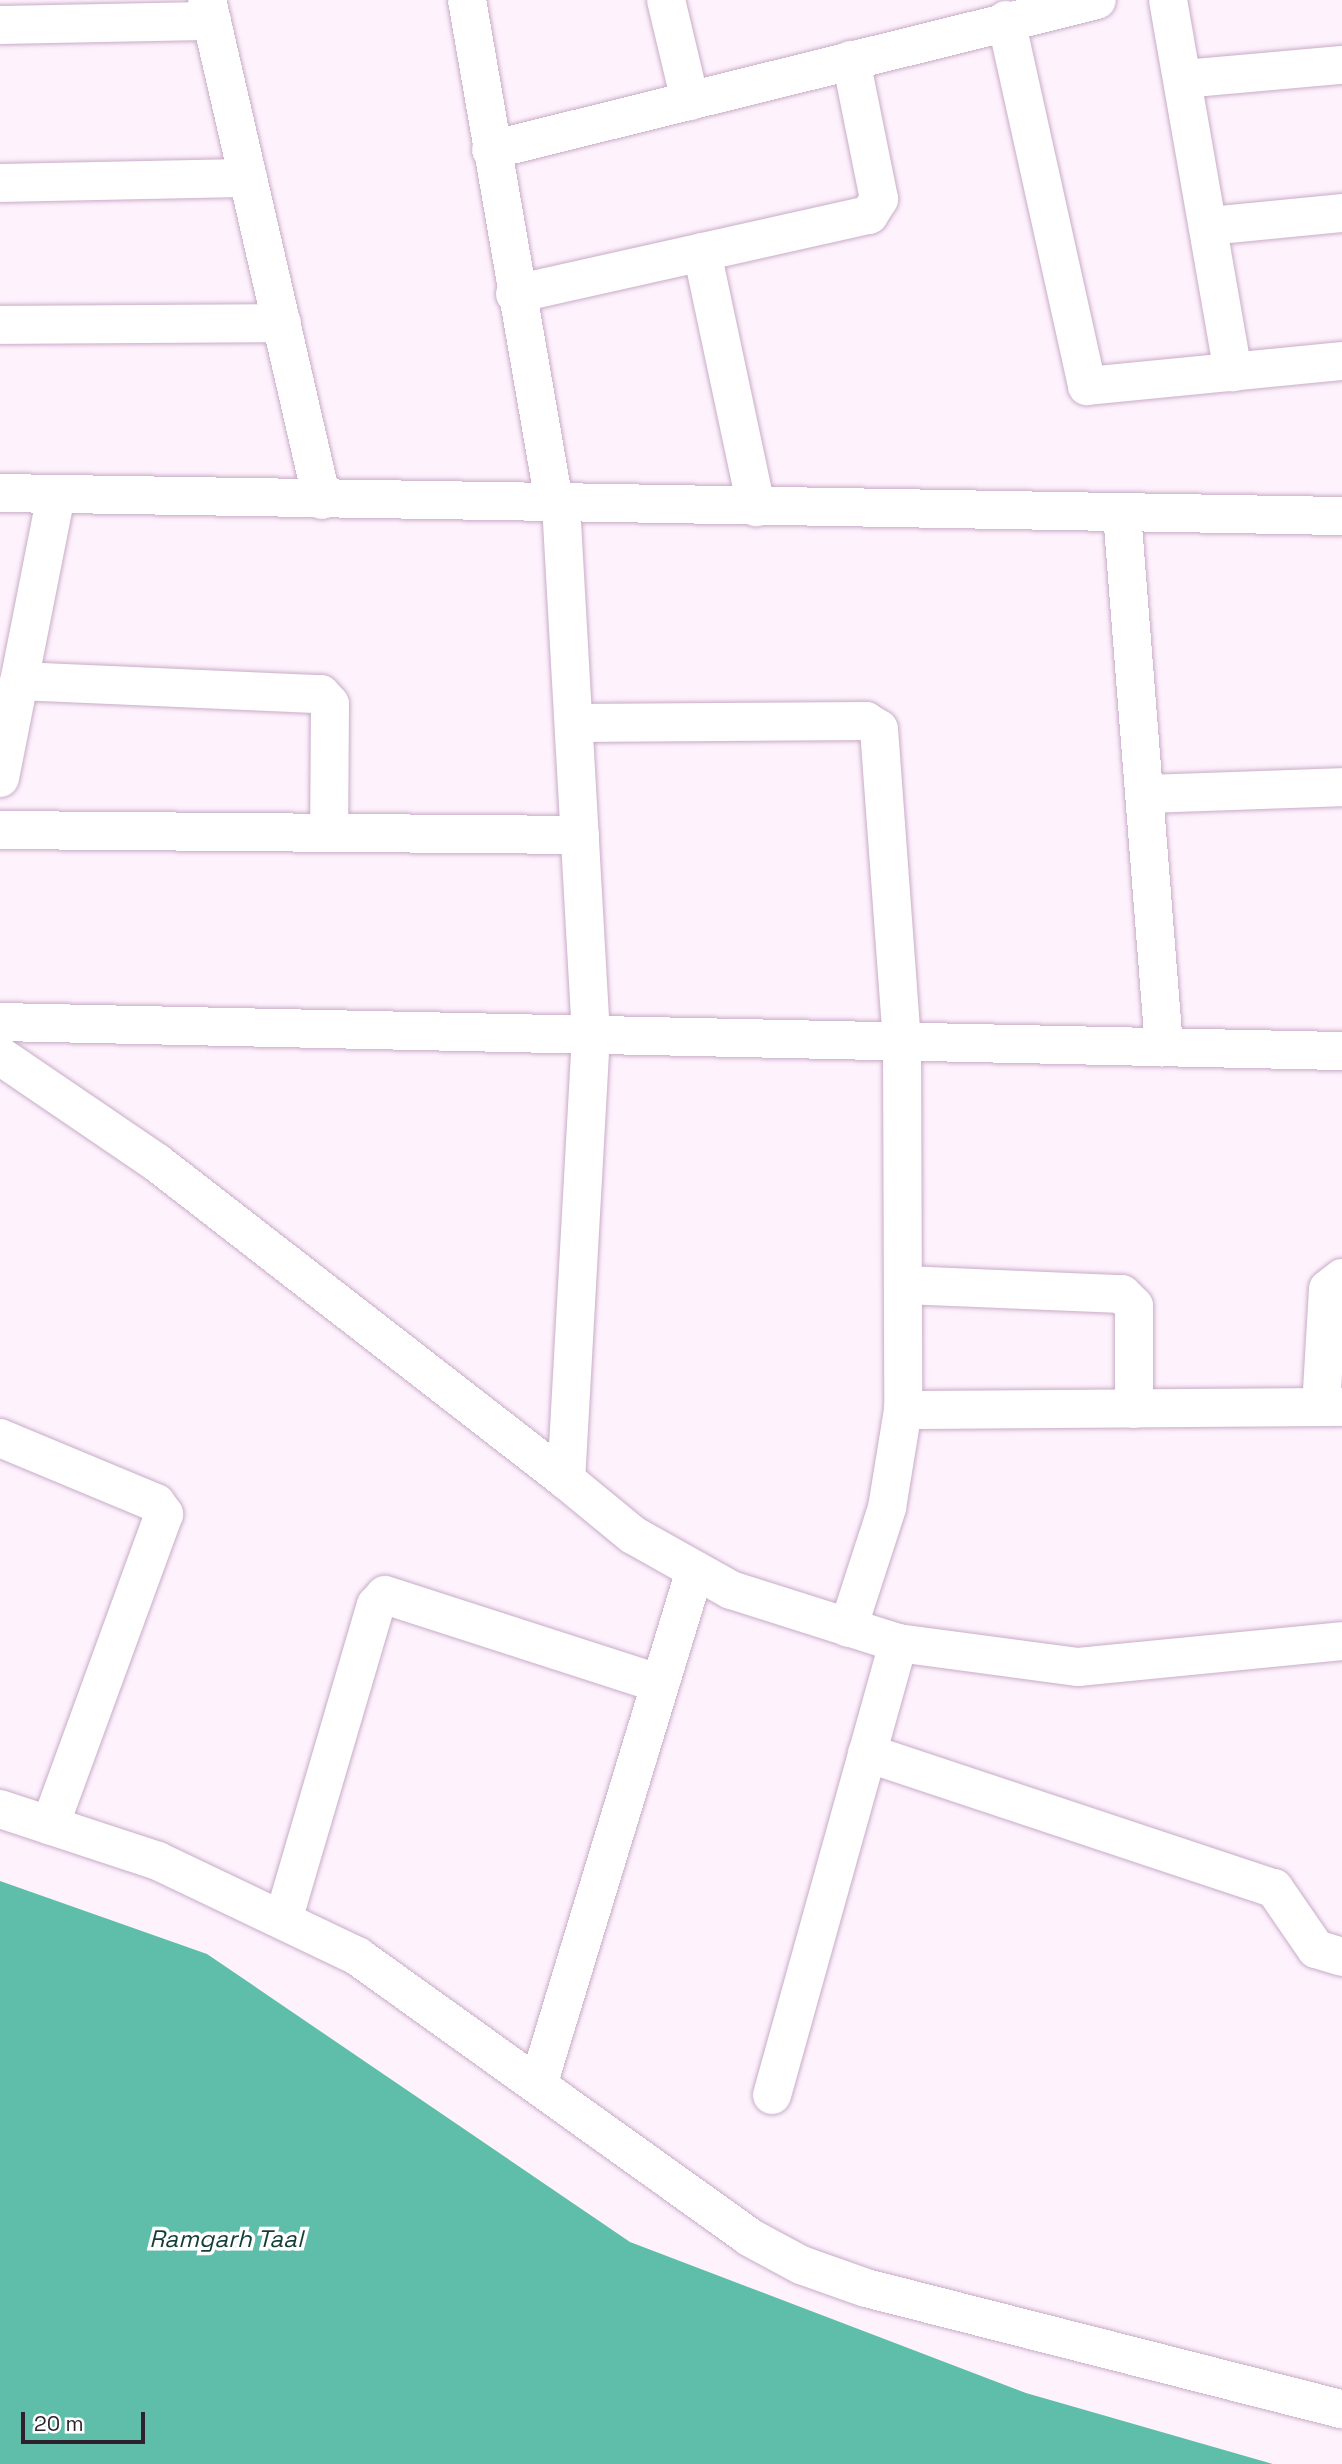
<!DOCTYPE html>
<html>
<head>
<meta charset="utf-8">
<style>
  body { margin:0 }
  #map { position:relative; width:1342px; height:2464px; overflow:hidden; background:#fef2fd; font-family:"Space Grotesk",sans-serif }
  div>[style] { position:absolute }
  .water>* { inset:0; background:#5ebea9 }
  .roads { filter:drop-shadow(0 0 2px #c8acc7) drop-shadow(0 0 2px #c8acc7) }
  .minor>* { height:38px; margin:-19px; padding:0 19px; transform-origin:19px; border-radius:19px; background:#fff }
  span { translate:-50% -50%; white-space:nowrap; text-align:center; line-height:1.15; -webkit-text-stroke:7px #fff; paint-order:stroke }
  .water-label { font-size:24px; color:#133f36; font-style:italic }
  .scale { position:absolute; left:21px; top:2412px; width:124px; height:32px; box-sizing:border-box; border:4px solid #2c212c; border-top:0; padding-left:9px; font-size:21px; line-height:24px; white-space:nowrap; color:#2c212c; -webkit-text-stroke:5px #fff; paint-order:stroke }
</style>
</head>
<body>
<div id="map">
  <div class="water">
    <i style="clip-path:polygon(0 1881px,207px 1954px,630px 2242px,1026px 2393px,1273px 2464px,0 2464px)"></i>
  </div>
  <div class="roads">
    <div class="minor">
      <i style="left:207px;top:0;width:513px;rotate:77.05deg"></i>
      <i style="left:467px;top:0;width:509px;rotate:80.17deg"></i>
      <i style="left:554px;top:502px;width:788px;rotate:1.02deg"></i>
      <i style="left:666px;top:0;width:104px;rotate:76.6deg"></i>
      <i style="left:1168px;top:0;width:378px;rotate:80.1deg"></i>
      <i style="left:1006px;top:20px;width:375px;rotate:77.5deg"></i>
      <i style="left:1087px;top:386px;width:256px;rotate:-5.6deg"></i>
      <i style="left:0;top:25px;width:212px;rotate:-1.1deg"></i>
      <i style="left:1184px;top:79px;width:159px;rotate:-5.1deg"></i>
      <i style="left:491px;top:150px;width:624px;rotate:-13.9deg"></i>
      <i style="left:0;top:183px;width:248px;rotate:-1.2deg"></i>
      <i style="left:1209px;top:226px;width:134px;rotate:-5.6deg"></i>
      <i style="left:702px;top:252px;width:261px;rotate:78deg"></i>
      <i style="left:515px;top:294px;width:363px;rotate:-12.6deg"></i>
      <i style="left:869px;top:215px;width:19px;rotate:-58deg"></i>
      <i style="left:879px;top:199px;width:142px;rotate:-101.4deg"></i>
      <i style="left:0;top:325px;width:282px;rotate:-0.4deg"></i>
      <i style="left:0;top:493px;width:554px;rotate:0.93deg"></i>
      <i style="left:561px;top:504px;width:532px;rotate:86.77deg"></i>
      <i style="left:591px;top:1035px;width:446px;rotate:93.2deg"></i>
      <i style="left:566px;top:1480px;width:87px;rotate:39.4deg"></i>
      <i style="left:633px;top:1535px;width:112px;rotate:29.3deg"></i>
      <i style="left:731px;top:1590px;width:175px;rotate:17.6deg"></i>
      <i style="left:898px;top:1643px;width:182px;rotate:7.6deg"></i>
      <i style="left:1078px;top:1667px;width:265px;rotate:-5.6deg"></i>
      <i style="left:1122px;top:513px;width:536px;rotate:85.5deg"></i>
      <i style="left:19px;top:681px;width:302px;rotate:2.5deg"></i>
      <i style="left:321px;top:694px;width:13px;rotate:48deg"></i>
      <i style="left:330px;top:704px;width:129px;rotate:90.4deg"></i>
      <i style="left:574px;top:723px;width:292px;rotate:-0.4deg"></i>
      <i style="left:866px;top:721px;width:15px;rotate:32deg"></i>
      <i style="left:879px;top:729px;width:311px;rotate:85.8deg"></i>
      <i style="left:902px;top:1039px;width:371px;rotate:89.8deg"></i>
      <i style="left:903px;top:1410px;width:99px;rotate:99.3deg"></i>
      <i style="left:887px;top:1508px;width:126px;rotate:108deg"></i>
      <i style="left:0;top:778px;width:289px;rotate:-78.8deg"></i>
      <i style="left:1145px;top:794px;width:197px;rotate:-2deg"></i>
      <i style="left:0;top:830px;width:580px;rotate:0.49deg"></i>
      <i style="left:0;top:1022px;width:1342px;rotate:1.24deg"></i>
      <i style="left:0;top:1056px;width:189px;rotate:34.2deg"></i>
      <i style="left:156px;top:1162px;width:519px;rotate:37.8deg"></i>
      <i style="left:904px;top:1285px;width:218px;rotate:2.4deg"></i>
      <i style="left:1122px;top:1294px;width:17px;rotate:45deg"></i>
      <i style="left:1134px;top:1306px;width:103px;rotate:90deg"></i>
      <i style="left:1321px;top:1407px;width:118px;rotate:-86.6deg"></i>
      <i style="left:1328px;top:1289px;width:18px;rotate:-38deg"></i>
      <i style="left:903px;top:1410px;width:439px;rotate:-0.4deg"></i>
      <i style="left:0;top:1438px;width:169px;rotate:22.6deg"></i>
      <i style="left:156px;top:1503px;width:14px;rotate:54deg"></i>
      <i style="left:164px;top:1514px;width:332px;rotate:110.1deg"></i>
      <i style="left:867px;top:1753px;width:429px;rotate:18.4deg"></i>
      <i style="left:1274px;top:1888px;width:74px;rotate:55.5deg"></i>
      <i style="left:1316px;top:1949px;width:27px;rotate:17deg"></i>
      <i style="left:0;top:1809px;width:166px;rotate:18.2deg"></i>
      <i style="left:158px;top:1861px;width:221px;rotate:25.5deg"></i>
      <i style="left:357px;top:1956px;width:482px;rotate:35.6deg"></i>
      <i style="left:749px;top:2237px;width:59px;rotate:28.3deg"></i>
      <i style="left:801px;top:2265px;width:69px;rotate:19.5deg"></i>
      <i style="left:866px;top:2288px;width:491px;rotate:14.3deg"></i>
      <i style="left:284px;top:1917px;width:325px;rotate:-73.6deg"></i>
      <i style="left:376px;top:1605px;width:13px;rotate:-48deg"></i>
      <i style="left:385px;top:1595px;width:289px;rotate:17.9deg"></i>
      <i style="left:539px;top:2082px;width:535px;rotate:-73.05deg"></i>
      <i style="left:772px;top:2095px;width:469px;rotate:-74.4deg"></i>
    </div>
  </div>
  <div class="water-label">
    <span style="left:226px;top:2239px">Ramgarh Taal</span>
  </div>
  <div class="scale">20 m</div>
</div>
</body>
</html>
